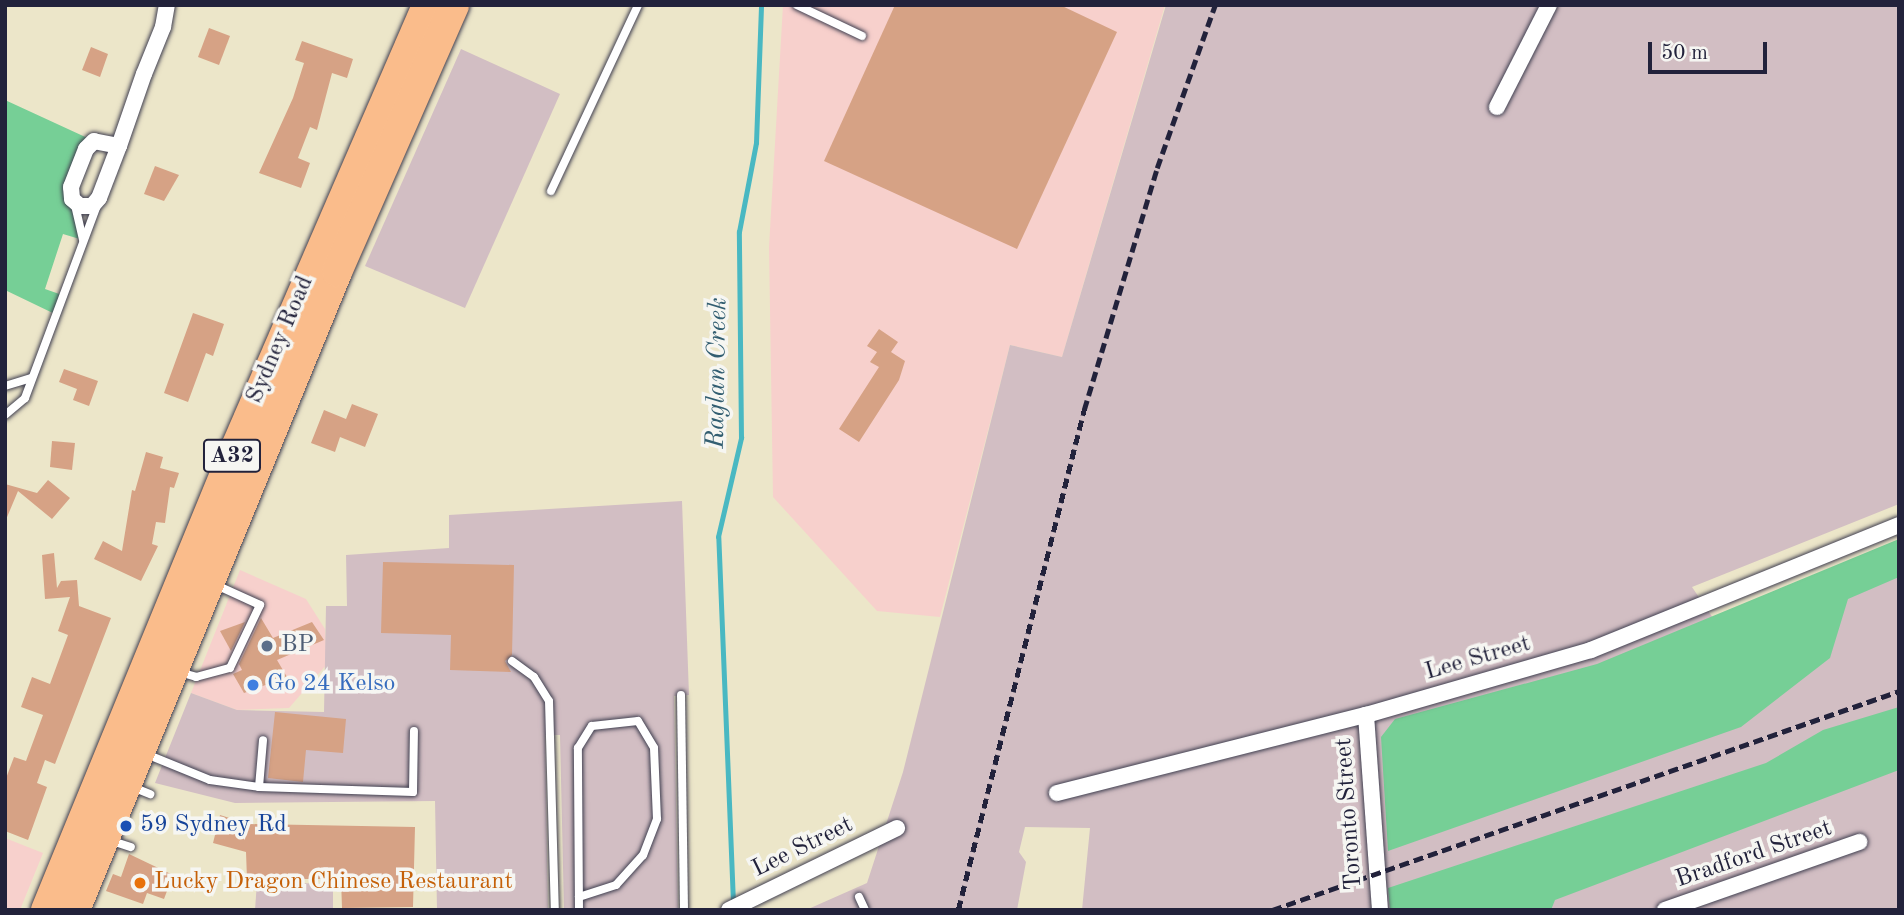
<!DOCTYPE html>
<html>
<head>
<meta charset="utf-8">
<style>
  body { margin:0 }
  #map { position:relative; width:1904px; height:915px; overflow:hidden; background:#ece6c9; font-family:"Old Standard TT",serif }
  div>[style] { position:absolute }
  .built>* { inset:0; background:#f7d0cc }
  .industrial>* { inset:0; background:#d2bec3 }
  .green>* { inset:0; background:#76cf96 }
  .stream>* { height:4.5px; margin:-2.25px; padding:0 2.25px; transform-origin:2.25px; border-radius:2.25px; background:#49b8c2 }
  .building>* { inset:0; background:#d6a285 }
  .roads { filter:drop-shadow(0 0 2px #403f50) drop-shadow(0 0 2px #403f50) }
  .lane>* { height:8px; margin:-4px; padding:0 4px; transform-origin:4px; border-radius:4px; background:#fff }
  .street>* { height:16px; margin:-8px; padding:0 8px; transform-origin:8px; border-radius:8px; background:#fff }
  .highway>* { height:30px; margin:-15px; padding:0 15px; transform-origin:15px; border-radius:15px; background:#fabc8b }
  .rail>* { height:4.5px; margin-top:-2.25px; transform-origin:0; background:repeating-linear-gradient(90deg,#22223b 0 10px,transparent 0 15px) }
  .dots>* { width:19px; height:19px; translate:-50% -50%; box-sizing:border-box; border:4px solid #f6f6f2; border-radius:50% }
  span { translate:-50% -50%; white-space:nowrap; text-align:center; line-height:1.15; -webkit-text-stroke:7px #f6f6f2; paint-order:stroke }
  .shield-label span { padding:2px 5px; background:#f6f6f2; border:2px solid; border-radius:5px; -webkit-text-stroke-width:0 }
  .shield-label { font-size:23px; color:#22223b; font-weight:700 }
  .street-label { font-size:24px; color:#22223b }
  .service-label { font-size:24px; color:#4e5e75 }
  .left { translate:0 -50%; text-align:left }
  .shop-label { font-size:24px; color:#366cbe }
  .transit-label { font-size:24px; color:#164399 }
  .food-label { font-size:24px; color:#c56008 }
  .water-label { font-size:26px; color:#325e71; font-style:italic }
  .frame { position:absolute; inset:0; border:7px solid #22223b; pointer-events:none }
  .scale { position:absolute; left:1648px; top:42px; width:119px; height:32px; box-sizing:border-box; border:4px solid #22223b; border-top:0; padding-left:9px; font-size:21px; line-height:24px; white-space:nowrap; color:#22223b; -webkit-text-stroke:5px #f6f6f2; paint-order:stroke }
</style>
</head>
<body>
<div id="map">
  <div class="built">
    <i style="clip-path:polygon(783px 5px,1165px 5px,1062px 357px,1010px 345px,940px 617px,877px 611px,773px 497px,769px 247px)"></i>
    <i style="clip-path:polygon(240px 570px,306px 599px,325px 629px,327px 664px,289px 708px,237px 710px,191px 693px)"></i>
    <i style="clip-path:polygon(5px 838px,43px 853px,20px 910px,5px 910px)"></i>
  </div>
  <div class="industrial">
    <i style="clip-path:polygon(1166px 5px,1899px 5px,1899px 504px,1692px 587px,1719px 627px,1899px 547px,1899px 910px,1082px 910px,1090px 828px,1025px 827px,1019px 852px,1026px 862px,1017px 910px,806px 910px,867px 883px,903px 772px,1010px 345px,1062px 357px)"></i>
    <i style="clip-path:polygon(461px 49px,560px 94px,465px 308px,365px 266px)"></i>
    <i style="clip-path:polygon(682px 501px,689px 695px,674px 696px,678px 910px,564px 910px,560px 735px,545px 735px,548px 910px,437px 910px,435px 801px,235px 803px,155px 783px,191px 693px,237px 710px,324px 712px,326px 606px,347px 606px,346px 555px,449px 548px,449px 515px)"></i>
    <i style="clip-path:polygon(257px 882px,333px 884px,333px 910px,255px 910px)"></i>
  </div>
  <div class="green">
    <i style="clip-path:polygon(5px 100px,94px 141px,71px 187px,83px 240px,63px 234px,45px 289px,65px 296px,59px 316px,5px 290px)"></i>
    <i style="clip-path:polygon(1899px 539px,1899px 577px,1848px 599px,1830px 658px,1741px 727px,1388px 851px,1381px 737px,1395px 719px,1597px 664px)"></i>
    <i style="clip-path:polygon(1899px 707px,1899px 770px,1555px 900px,1551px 910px,1390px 910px,1388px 888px,1766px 763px,1823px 730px)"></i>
  </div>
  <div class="stream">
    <i style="left:733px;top:903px;width:366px;rotate:-92.3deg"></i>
    <i style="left:718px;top:537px;width:102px;rotate:-76.9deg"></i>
    <i style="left:741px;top:438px;width:206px;rotate:-90.6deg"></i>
    <i style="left:739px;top:232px;width:91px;rotate:-79.2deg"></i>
    <i style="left:756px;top:143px;width:138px;rotate:-87.9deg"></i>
  </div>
  <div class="building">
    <i style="clip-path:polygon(895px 5px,1060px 5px,1117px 32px,1017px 249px,824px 161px)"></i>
    <i style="clip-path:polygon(209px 28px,230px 36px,219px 65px,198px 57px)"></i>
    <i style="clip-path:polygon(302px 41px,353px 59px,347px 78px,332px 73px,317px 130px,310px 127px,298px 158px,310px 163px,301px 188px,259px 173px,293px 98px,304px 63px,295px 60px)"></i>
    <i style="clip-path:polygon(91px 47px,108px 54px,100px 77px,82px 70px)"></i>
    <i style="clip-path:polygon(155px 166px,179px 175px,164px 201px,144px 194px)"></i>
    <i style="clip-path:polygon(193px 313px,224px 324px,213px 356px,206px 353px,188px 402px,164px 393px)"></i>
    <i style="clip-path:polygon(879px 329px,898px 342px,891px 352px,905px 361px,899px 380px,859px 442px,839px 429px,879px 367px,870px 362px,877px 352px,867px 346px)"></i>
    <i style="clip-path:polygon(64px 369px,98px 381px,89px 406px,73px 400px,77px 389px,59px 382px)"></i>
    <i style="clip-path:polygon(352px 404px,378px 414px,365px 447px,340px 437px,335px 452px,311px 443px,324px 410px,346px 419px)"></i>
    <i style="clip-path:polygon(52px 441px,75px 443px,72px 470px,50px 467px)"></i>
    <i style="clip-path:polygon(146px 452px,163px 457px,160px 468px,179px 473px,174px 488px,170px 487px,165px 523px,156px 522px,152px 544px,158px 546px,141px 581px,94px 559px,103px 541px,122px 551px,132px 490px,135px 491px)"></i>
    <i style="clip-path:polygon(48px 480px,70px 498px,52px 519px,18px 491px,5px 522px,5px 484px,37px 493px)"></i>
    <i style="clip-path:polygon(54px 553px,57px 588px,61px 581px,77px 580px,79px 606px,111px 618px,55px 764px,45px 760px,37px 783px,47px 787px,28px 840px,5px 831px,5px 781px,14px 757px,26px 761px,43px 715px,21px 707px,32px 677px,50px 684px,68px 635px,58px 631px,70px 597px,45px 599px,42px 555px)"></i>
    <i style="clip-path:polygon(383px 562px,514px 565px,512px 655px,505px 661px,511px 672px,450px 670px,451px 635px,381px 633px)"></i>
    <i style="clip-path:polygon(261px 618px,273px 638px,312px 622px,324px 640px,277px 660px,287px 677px,244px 693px,233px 674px,242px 670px,239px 664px)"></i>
    <i style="clip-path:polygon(245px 622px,231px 651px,220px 631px)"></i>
    <i style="clip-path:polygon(275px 712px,346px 719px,343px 753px,306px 750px,303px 782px,268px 778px)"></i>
    <i style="clip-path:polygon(220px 815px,248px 824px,415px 827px,413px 907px,342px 908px,341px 879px,247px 879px,246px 852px,213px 843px)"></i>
    <i style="clip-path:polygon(129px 854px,173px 875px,164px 899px,147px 893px,143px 904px,106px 891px,113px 874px,121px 877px)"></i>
  </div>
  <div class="roads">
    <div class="lane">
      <i style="left:797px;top:5px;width:72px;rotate:25.5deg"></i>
      <i style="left:551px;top:191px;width:205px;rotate:-64.9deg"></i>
      <i style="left:75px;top:205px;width:36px;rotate:77deg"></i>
      <i style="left:5px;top:386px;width:27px;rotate:-17deg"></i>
      <i style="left:5px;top:415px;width:26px;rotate:-40deg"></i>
      <i style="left:25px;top:398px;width:208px;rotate:-69.5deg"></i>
      <i style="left:512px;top:661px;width:27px;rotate:36deg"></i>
      <i style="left:534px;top:677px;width:28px;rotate:58deg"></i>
      <i style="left:549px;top:701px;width:209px;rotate:88.4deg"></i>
      <i style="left:179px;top:672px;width:18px;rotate:16deg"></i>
      <i style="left:196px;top:677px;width:35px;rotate:-15deg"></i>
      <i style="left:230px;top:668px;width:70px;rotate:-64.5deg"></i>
      <i style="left:260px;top:605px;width:51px;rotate:-155.5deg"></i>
      <i style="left:681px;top:695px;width:215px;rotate:89.2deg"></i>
      <i style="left:146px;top:754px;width:69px;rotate:22.1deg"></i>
      <i style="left:210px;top:780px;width:49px;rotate:8.1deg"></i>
      <i style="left:259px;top:787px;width:154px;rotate:1.9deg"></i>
      <i style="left:413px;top:792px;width:61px;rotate:-89.1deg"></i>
      <i style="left:130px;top:786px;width:22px;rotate:22deg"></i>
      <i style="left:259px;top:787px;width:47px;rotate:-85.1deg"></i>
      <i style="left:109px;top:840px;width:23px;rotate:18deg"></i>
      <i style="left:859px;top:897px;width:14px;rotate:65deg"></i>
      <i style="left:579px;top:910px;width:162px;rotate:-90.4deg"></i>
      <i style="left:578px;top:748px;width:26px;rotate:-58deg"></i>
      <i style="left:592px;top:726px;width:46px;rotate:-6.2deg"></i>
      <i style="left:638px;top:721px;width:31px;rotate:59deg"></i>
      <i style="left:654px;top:748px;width:71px;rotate:87.6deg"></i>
      <i style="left:657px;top:819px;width:39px;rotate:111deg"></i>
      <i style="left:643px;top:855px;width:40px;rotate:132deg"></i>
      <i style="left:616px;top:885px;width:39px;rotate:162deg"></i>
    </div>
    <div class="street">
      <i style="left:1497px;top:107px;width:114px;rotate:-63deg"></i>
      <i style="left:119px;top:146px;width:25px;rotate:-169deg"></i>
      <i style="left:94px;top:141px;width:11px;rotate:135deg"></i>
      <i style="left:86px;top:149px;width:41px;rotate:111.5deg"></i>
      <i style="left:71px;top:187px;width:12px;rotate:85deg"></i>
      <i style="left:72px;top:199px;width:11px;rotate:41deg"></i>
      <i style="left:80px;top:206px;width:12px"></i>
      <i style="left:92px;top:206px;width:11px;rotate:-49deg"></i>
      <i style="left:99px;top:198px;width:56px;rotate:-69deg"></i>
      <i style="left:119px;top:146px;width:76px;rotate:-70.9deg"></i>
      <i style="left:144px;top:74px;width:51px;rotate:-68deg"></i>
      <i style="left:163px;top:27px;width:22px;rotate:-80deg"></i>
      <i style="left:1366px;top:715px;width:196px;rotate:85.9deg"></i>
      <i style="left:1057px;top:793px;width:319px;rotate:-14.2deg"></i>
      <i style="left:1366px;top:715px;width:234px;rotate:-16.1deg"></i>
      <i style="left:1591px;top:650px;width:332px;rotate:-22.1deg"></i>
      <i style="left:729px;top:910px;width:187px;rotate:-26deg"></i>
      <i style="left:1665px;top:910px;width:206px;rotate:-19.3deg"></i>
    </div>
    <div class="highway">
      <i style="left:46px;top:910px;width:500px;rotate:-67.69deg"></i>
      <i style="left:236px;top:447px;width:482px;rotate:-66.6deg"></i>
      <i style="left:75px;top:910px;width:690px;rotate:-67.67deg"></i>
      <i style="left:337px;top:272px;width:292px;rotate:-66.3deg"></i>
    </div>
  </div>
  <div class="rail">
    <i style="left:958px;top:910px;width:516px;rotate:-75.86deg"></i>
    <i style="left:1084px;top:410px;width:253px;rotate:-73.2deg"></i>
    <i style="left:1157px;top:168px;width:173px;rotate:-70.4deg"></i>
    <i style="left:1272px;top:910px;width:664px;rotate:-19.25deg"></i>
  </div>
  <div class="dots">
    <i style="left:267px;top:646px;background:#5c6f8a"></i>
    <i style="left:253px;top:685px;background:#3f7fe0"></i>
    <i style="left:126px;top:826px;background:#1a4fb4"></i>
    <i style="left:140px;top:883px;background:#e8710a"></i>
  </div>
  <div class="shield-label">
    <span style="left:232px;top:456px">A32</span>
  </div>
  <div class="street-label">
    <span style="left:281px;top:340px;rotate:-67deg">Sydney Road</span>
    <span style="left:1478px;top:659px;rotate:-16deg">Lee Street</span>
    <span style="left:1350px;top:814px;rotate:-94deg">Toronto Street</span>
    <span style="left:803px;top:848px;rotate:-26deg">Lee Street</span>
    <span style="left:1754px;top:855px;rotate:-19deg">Bradford Street</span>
  </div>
  <div class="service-label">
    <span class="left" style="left:281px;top:646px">BP</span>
  </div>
  <div class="shop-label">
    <span class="left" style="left:267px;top:685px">Go 24 Kelso</span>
  </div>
  <div class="transit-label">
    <span class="left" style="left:140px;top:826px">59 Sydney Rd</span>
  </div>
  <div class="food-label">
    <span class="left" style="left:154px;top:883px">Lucky Dragon Chinese Restaurant</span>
  </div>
  <div class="water-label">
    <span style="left:718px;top:373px;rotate:-89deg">Raglan Creek</span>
  </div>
  <div class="frame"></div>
  <div class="scale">50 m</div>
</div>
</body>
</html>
